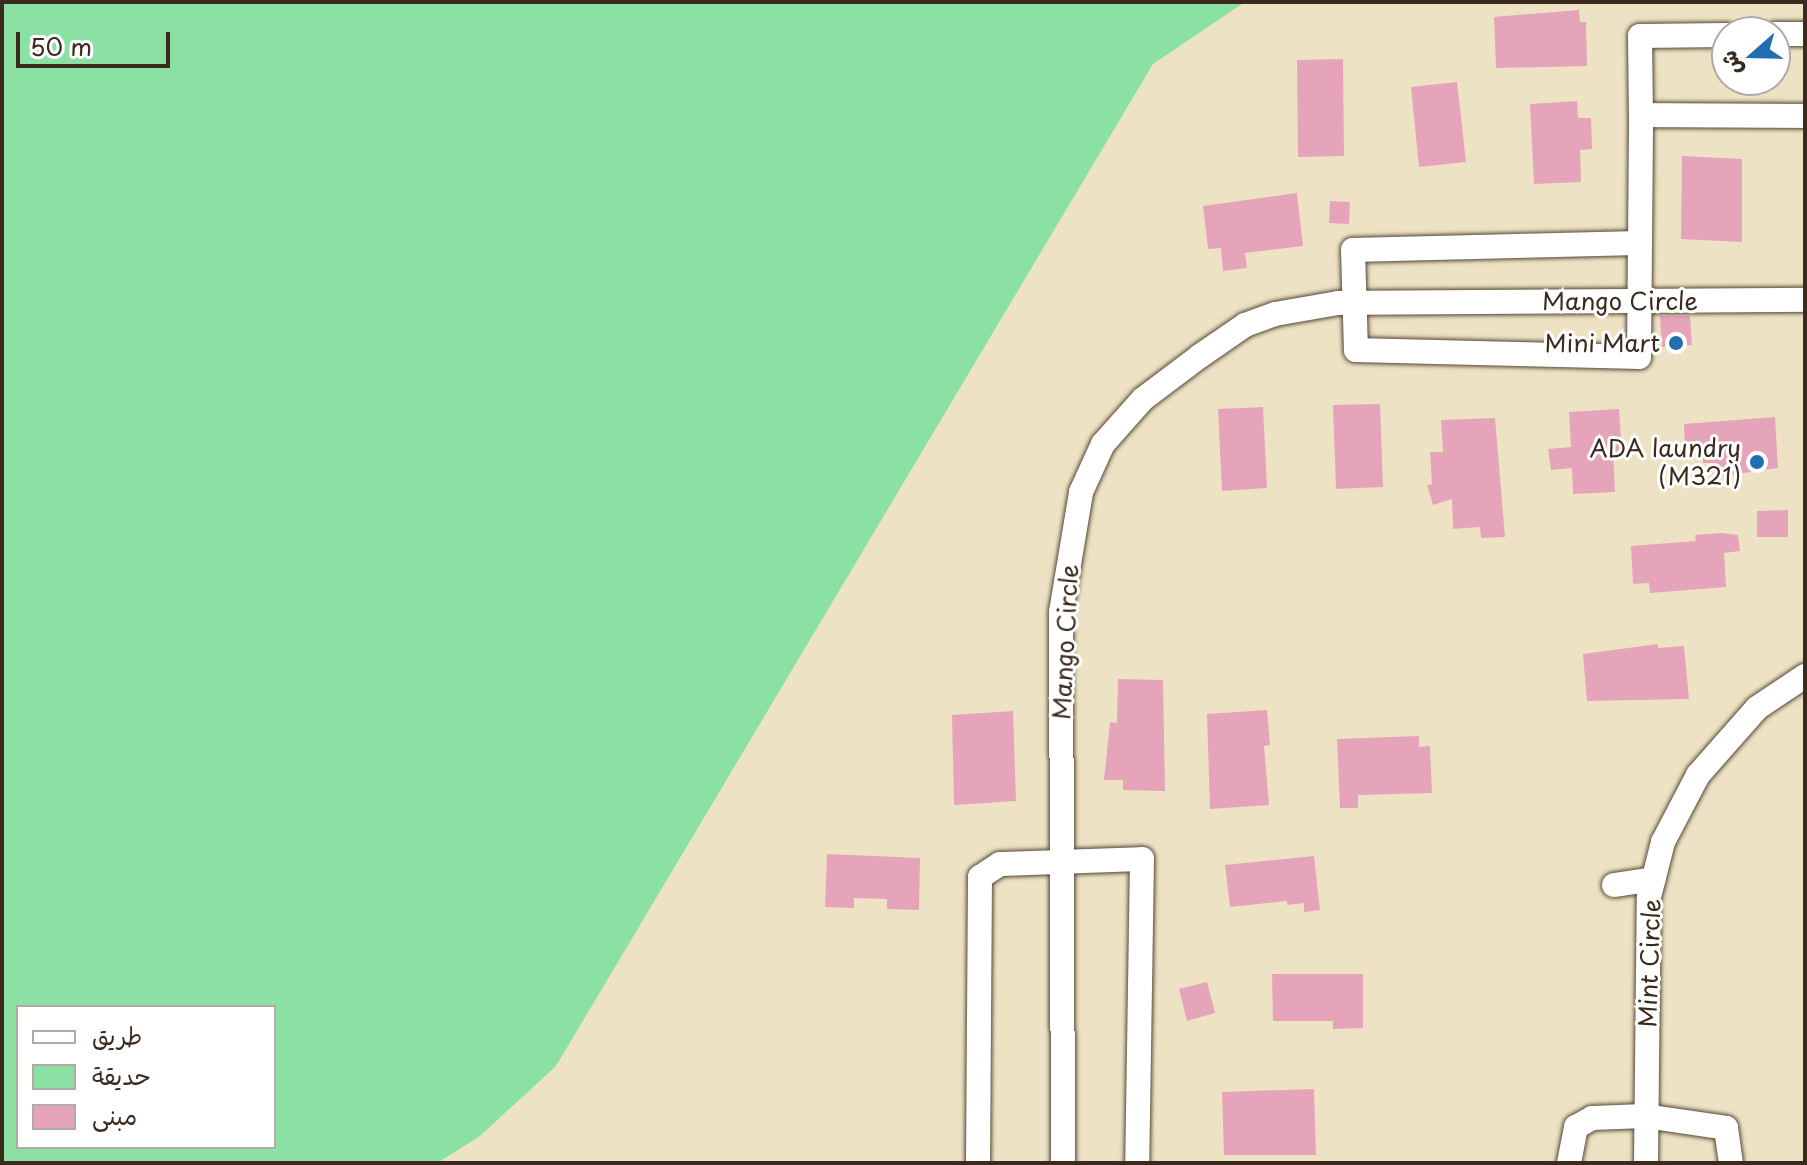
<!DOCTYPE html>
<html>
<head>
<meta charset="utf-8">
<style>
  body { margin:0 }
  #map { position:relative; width:1807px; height:1165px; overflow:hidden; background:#ede3c4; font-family:"Playpen Sans","Playpen Sans Arabic",sans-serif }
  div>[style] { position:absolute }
  .green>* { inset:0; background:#8be0a3 }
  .building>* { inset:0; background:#e6a4ba }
  .roads { filter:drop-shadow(0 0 2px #564637) drop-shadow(0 0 2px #564637) }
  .minor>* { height:24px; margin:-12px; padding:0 12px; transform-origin:12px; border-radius:12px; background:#fff }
  .dots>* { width:22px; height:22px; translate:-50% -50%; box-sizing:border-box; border:4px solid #fff; border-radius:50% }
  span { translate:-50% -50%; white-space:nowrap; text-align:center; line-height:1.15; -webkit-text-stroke:6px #fff; paint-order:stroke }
  .street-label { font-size:24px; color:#3b2a1e }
  .poi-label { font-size:24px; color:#3b2a1e }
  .right { translate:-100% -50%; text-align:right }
  .frame { position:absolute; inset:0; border:4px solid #3b2a1e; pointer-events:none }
  .legend { position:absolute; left:16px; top:1005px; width:260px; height:144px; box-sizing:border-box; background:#fff; border:2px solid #b1aaa5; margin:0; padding:10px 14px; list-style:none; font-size:24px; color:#3b2a1e }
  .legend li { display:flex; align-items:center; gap:16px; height:40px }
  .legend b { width:40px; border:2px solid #b1aaa5 }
  .north { position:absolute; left:1711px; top:16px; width:80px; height:80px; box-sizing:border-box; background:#fff; border:2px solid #b1aaa5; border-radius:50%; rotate:250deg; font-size:22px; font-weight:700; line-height:32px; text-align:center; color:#3b2a1e }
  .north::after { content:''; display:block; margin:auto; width:28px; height:36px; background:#1f6fb2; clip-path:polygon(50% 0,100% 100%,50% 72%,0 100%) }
  .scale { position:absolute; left:16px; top:32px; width:154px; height:36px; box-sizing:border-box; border:4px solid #3b2a1e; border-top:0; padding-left:10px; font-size:24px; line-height:28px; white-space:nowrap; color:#3b2a1e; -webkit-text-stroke:6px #fff; paint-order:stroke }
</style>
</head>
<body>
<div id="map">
  <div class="green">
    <i style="clip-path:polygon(evenodd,2px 2px,1245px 2px,1153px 64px,556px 1066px,480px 1136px,437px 1163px,2px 1163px,2px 2px,18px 1007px,274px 1007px,274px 1147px,18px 1147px,18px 1007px)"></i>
  </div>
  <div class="building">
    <i style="clip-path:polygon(1579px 10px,1580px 22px,1586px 22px,1587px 66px,1496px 68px,1494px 17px)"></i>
    <i style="clip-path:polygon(1343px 59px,1344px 156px,1298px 157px,1297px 60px)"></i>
    <i style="clip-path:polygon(1457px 82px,1466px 162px,1419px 167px,1411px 87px)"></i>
    <i style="clip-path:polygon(1577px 101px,1578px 118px,1591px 118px,1592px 149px,1580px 150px,1581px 182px,1534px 184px,1530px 104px)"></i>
    <i style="clip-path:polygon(1682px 156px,1742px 159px,1742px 242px,1681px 239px)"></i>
    <i style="clip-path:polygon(1297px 193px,1303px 246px,1245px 253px,1247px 268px,1223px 271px,1221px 248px,1208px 249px,1203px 206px)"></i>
    <i style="clip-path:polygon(1330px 201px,1350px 202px,1349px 224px,1329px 223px)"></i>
    <i style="clip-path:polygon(1660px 316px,1690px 316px,1692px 345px,1662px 347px)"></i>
    <i style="clip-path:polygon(1380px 404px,1383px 487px,1336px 489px,1333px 405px)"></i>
    <i style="clip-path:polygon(1263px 407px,1267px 488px,1222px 491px,1218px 409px)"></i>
    <i style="clip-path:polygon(1619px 409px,1622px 453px,1613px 454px,1615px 492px,1573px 494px,1572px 468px,1551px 470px,1548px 449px,1571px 447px,1569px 412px)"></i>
    <i style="clip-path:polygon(1775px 417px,1778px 468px,1717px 477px,1716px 463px,1703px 463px,1703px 452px,1685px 452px,1684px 424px)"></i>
    <i style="clip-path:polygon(1495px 418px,1505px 537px,1481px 538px,1480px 527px,1453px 529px,1452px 499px,1433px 505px,1427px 485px,1432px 484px,1430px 452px,1443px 452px,1441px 420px)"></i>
    <i style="clip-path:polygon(1788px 510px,1788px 537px,1757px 537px,1757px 511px)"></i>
    <i style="clip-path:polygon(1722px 533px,1738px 535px,1740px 551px,1724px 553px,1726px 587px,1650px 593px,1649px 583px,1633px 584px,1631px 546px,1696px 541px,1695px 535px)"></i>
    <i style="clip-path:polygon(1658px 644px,1658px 648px,1684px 646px,1689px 699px,1587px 701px,1583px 654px)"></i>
    <i style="clip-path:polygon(1118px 679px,1163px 680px,1165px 791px,1123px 790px,1123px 780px,1104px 780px,1110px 722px,1117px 723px)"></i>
    <i style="clip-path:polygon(1267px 710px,1270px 745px,1264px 746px,1269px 805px,1210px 809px,1207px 714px)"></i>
    <i style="clip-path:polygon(1013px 711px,1016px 801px,954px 805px,952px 715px)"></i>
    <i style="clip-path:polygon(1419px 736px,1419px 747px,1430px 746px,1432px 793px,1358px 795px,1358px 808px,1340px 808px,1337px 739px)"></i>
    <i style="clip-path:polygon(827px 854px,920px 858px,919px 910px,887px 909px,887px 899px,854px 898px,854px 908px,825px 907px)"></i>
    <i style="clip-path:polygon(1314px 856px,1320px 910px,1304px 912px,1304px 903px,1287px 905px,1287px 901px,1230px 907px,1225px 865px)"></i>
    <i style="clip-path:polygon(1272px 974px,1363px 974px,1363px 1028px,1333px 1029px,1333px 1021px,1273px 1021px)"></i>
    <i style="clip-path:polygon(1207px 982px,1215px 1013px,1187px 1021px,1179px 989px)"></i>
    <i style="clip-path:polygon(1314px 1089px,1316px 1155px,1224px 1155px,1222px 1092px)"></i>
  </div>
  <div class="roads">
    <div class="minor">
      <i style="left:1775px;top:34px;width:30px"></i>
      <i style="left:1727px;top:35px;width:87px;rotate:179.3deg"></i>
      <i style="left:1640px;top:36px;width:79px;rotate:89.3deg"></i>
      <i style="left:1641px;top:115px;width:164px;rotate:0.3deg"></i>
      <i style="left:1637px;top:243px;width:284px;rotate:178.6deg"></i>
      <i style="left:1353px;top:250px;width:100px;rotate:88.3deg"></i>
      <i style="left:1356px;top:350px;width:283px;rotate:1.4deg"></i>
      <i style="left:1639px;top:357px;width:242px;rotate:-89.5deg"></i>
      <i style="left:1614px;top:885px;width:40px;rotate:-8.5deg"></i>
      <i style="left:978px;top:1163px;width:286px;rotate:-89.6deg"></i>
      <i style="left:980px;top:877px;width:24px;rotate:-33deg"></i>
      <i style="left:1000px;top:864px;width:142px;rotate:-2deg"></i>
      <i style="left:1142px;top:859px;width:304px;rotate:90.9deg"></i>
      <i style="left:1063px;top:1163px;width:551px;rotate:-90.21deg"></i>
      <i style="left:1061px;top:612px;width:122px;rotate:-80.5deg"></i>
      <i style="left:1081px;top:492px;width:53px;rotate:-65.4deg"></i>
      <i style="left:1103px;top:444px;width:60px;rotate:-48.4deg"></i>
      <i style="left:1143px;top:399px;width:71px;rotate:-37deg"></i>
      <i style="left:1200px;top:356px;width:55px;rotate:-34.6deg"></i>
      <i style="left:1245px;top:325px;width:32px;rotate:-20deg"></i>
      <i style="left:1275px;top:314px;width:64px;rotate:-9.9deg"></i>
      <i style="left:1338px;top:303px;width:467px;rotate:-0.4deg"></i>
      <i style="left:1569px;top:1163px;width:37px;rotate:-79deg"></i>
      <i style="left:1576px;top:1127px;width:18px;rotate:-29deg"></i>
      <i style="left:1592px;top:1118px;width:53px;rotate:-2.2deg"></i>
      <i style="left:1645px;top:1116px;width:82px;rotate:8.4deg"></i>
      <i style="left:1726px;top:1128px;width:35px;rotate:82deg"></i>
      <i style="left:1646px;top:1163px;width:266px;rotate:-89.4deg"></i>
      <i style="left:1649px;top:897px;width:57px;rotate:-75.7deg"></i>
      <i style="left:1663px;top:842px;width:76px;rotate:-62.4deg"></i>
      <i style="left:1698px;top:775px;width:89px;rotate:-48.6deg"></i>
      <i style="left:1757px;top:708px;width:58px;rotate:-33.7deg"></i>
    </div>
  </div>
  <div class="dots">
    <i style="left:1676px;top:343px;background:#1f6fb2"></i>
    <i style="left:1757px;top:462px;background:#1f6fb2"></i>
  </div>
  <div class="street-label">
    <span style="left:1620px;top:301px">Mango Circle</span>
    <span style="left:1065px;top:642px;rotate:-87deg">Mango Circle</span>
    <span style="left:1649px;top:963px;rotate:-88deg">Mint Circle</span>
  </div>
  <div class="poi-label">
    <span class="right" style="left:1660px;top:343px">Mini Mart</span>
    <span class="right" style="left:1741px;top:462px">ADA laundry<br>(M321)</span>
  </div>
  <div class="frame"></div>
  <ul class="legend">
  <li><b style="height:10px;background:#fff"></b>طريق</li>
  <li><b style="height:22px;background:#8be0a3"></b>حديقة</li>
  <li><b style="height:22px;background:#e6a4ba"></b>مبنى</li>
  </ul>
  <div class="north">ش</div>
  <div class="scale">50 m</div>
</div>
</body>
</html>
